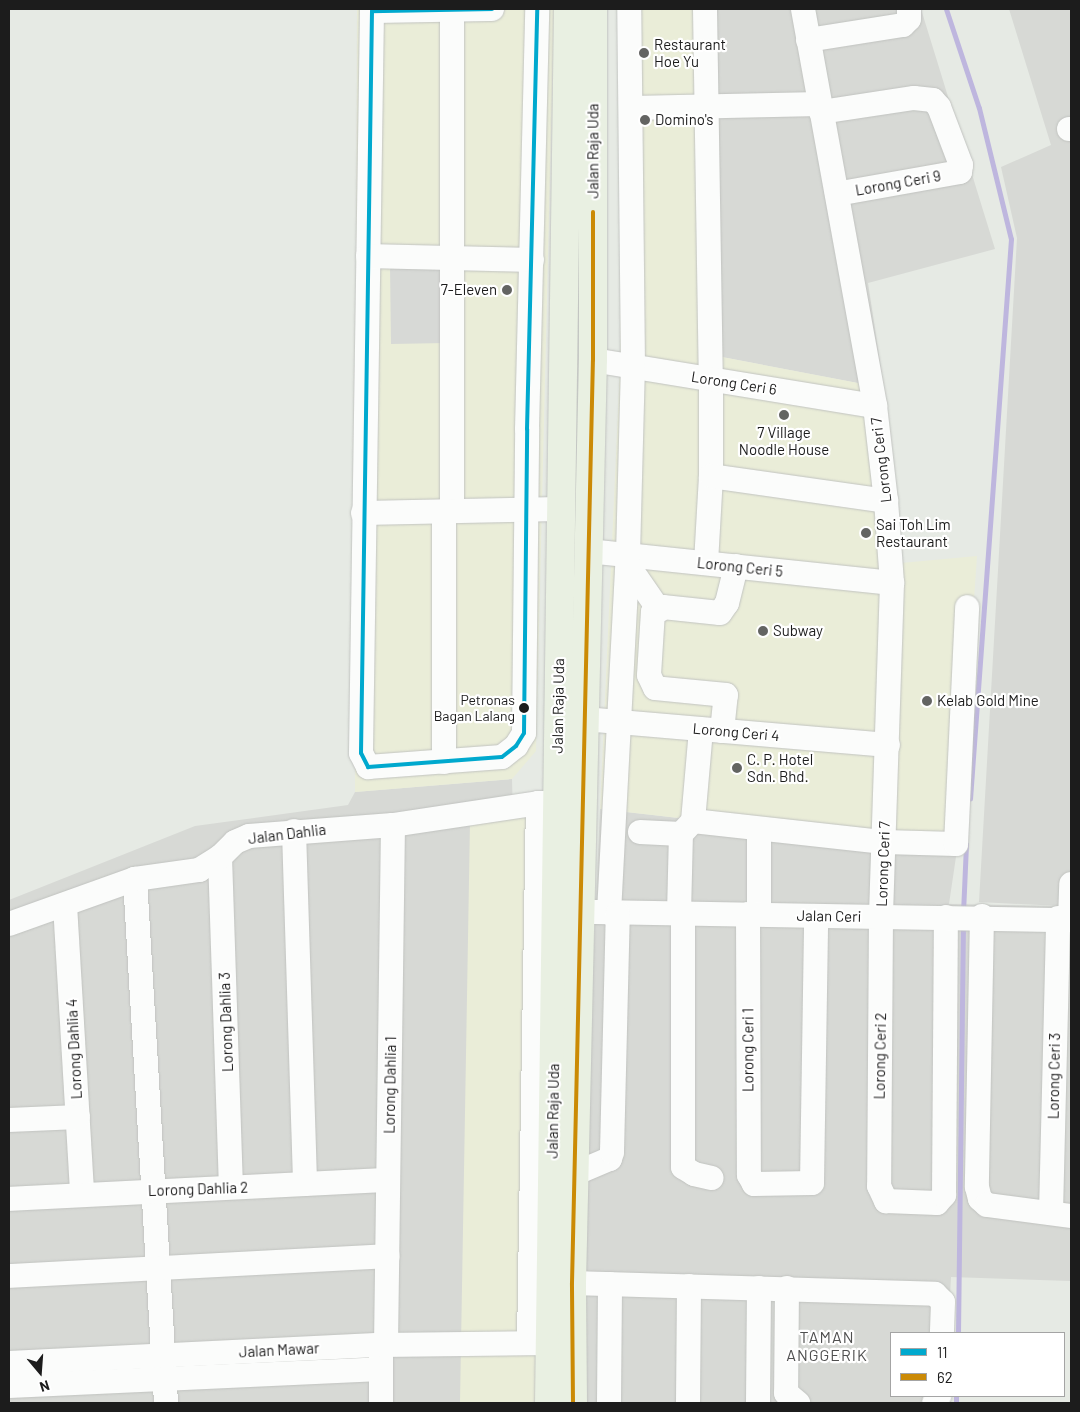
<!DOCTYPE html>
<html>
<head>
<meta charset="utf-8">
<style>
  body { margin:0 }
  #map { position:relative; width:1080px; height:1412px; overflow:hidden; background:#e6eae4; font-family:Barlow,sans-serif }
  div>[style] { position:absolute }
  .residential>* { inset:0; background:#d7d9d5 }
  .commercial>* { inset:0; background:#eaedd8 }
  .parking>* { inset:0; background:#d7d9d6 }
  .stream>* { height:5px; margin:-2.5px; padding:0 2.5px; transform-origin:2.5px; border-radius:2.5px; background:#beb6de }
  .roads { filter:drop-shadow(0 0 1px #c1c3c0) drop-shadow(0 0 1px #c1c3c0) }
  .minor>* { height:24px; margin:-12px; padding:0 12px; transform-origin:12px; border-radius:12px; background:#fbfcfb }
  .major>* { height:28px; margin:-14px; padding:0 14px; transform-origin:14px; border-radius:14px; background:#e9f0e2 }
  .bus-1>* { height:4px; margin:-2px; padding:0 2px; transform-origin:2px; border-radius:2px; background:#00a9ce }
  .bus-2>* { height:4px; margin:-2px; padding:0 2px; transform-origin:2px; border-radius:2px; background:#cb8a06 }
  .dots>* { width:14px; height:14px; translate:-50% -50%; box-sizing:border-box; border:2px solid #fff; border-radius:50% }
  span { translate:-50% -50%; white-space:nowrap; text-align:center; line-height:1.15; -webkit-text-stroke:4.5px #fff; paint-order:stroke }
  .bus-label { font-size:14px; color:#1c1c1c }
  .right { translate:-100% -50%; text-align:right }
  .poi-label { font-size:15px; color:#1c1c1c }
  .left { translate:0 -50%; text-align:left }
  .street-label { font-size:15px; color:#1c1c1c }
  .neighbourhood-label { font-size:16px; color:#4f4f4f; letter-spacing:1px }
  .frame { position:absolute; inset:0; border:10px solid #1c1c1c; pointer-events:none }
  .legend { position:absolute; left:890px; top:1332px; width:175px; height:65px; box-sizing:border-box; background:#fff; border:1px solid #a4a4a4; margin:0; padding:6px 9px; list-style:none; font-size:15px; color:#1c1c1c }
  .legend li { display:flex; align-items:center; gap:10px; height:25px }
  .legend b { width:25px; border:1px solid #a4a4a4 }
  .north { position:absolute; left:15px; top:1347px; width:50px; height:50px; -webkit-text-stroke:4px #fff; paint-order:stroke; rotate:162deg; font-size:14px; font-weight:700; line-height:20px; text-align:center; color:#1c1c1c }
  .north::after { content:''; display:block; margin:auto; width:18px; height:22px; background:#1c1c1c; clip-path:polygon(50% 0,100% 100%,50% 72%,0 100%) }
</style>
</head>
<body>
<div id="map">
  <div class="residential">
    <i style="clip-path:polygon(705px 9px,921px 9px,995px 249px,868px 283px,884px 388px,722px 357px)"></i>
    <i style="clip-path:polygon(1009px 9px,1071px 9px,1071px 1281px,951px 1277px,948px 1333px,891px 1333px,891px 1396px,946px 1396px,946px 1403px,581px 1403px,580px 1265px,600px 809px,957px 850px,949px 904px,1061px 906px,979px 902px,1017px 238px,1001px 167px,1051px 145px)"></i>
    <i style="clip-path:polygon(512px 779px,528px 1403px,9px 1403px,9px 900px,195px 826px,348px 805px,355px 792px)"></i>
  </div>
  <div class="commercial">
    <i style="clip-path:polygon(357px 9px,554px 9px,536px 751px,512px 779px,355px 792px)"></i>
    <i style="clip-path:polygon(622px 9px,705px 9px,722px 357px,884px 388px,901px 563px,977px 556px,957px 850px,600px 809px,620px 366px)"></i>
    <i style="clip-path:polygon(536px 816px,536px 1403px,460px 1403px,470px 822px)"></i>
  </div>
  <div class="parking">
    <i style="clip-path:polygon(390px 265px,445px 265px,446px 343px,391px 344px)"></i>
  </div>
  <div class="stream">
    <i style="left:946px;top:9px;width:104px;rotate:71.6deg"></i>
    <i style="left:979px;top:108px;width:135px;rotate:76.3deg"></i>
    <i style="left:1011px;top:239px;width:561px;rotate:94.19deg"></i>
    <i style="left:963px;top:913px;width:69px;rotate:-87.5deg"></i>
    <i style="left:958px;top:1333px;width:409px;rotate:-89.3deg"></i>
    <i style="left:956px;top:1403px;width:7px;rotate:-90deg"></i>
  </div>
  <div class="roads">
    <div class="minor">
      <i style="left:492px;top:9px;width:120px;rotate:179deg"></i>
      <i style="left:372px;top:11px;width:742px;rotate:90.85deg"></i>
      <i style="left:361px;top:753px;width:16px;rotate:63deg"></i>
      <i style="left:368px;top:767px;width:134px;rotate:-4.3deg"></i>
      <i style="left:502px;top:757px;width:18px;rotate:-38deg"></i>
      <i style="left:516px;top:746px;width:15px;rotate:-58deg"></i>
      <i style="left:524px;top:733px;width:304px;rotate:-89.4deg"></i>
      <i style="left:527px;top:429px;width:420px;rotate:-88.6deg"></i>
      <i style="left:705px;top:9px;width:370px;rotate:89.1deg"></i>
      <i style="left:711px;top:379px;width:97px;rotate:90deg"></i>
      <i style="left:711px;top:476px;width:87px;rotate:93.3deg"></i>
      <i style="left:803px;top:9px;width:403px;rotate:79.7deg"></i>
      <i style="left:875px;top:406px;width:96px;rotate:83.4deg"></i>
      <i style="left:886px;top:501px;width:82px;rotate:85.8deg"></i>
      <i style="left:892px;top:583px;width:334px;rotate:91.9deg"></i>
      <i style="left:881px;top:917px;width:269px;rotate:90.4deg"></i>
      <i style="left:879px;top:1186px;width:17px;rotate:65deg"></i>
      <i style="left:886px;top:1201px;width:51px;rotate:2.2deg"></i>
      <i style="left:937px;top:1203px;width:11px;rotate:-49deg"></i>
      <i style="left:944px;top:1195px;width:278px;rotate:-89.6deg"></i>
      <i style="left:808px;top:40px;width:96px;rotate:-9deg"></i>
      <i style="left:903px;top:25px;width:8px;rotate:-45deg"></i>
      <i style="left:909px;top:19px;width:10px;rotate:-90deg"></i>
      <i style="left:632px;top:108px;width:188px;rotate:-1.2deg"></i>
      <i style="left:821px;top:112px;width:94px;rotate:-8.6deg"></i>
      <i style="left:914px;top:98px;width:19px;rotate:6deg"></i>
      <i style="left:933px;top:100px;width:9px;rotate:49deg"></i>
      <i style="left:939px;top:107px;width:62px;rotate:69.2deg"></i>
      <i style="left:961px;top:165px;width:7px;rotate:98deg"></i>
      <i style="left:960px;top:172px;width:125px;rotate:169.9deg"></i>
      <i style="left:1069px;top:129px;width:2px"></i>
      <i style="left:368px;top:256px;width:164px;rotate:1.4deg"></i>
      <i style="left:593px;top:360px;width:286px;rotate:9.3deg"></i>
      <i style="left:711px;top:476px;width:177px;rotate:8.1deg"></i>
      <i style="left:444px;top:511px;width:251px;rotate:90deg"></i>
      <i style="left:452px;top:511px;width:502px;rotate:-90deg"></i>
      <i style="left:363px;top:513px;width:196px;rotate:-1.2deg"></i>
      <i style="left:588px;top:551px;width:306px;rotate:6deg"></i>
      <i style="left:628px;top:565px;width:55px;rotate:55.4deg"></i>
      <i style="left:584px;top:719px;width:305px;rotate:4.9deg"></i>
      <i style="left:722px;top:731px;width:36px;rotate:-84deg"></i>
      <i style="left:726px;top:695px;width:71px;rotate:-174.4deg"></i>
      <i style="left:655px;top:688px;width:14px;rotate:-115deg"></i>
      <i style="left:649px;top:675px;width:63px;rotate:-86.4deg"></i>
      <i style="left:653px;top:612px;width:11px;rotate:-27deg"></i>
      <i style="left:663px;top:607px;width:57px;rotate:6deg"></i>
      <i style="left:720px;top:613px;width:12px;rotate:-55deg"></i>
      <i style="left:727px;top:603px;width:38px;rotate:-76deg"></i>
      <i style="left:693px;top:821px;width:92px;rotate:-85deg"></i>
      <i style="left:294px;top:831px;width:353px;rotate:88.2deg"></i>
      <i style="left:759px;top:831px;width:83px;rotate:90deg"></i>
      <i style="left:640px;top:832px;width:41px;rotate:2.8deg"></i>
      <i style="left:681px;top:834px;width:18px;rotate:-47deg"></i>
      <i style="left:693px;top:821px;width:192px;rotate:6.3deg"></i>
      <i style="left:884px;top:842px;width:72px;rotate:1.6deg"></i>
      <i style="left:956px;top:844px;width:237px;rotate:-87.3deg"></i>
      <i style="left:220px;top:857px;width:330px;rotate:88.1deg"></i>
      <i style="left:135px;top:879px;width:525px;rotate:86.61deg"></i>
      <i style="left:65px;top:905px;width:289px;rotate:86.6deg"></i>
      <i style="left:594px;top:912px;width:476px;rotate:1deg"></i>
      <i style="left:609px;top:913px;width:359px;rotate:-87deg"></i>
      <i style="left:628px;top:555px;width:189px;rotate:-88.5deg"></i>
      <i style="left:633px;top:366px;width:357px;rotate:-90.6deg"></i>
      <i style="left:679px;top:914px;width:80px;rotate:-88.6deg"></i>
      <i style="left:683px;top:914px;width:253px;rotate:90deg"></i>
      <i style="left:683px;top:1167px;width:13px;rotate:32deg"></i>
      <i style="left:694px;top:1174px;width:18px;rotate:13deg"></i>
      <i style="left:748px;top:914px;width:261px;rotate:89.8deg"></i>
      <i style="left:749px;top:1175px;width:10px;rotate:61deg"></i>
      <i style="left:754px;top:1184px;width:58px;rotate:-1deg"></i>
      <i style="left:812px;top:1183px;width:267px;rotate:-89.1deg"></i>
      <i style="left:982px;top:916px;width:271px;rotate:91.1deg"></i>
      <i style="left:977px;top:1187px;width:12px;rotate:76deg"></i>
      <i style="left:980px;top:1199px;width:9px;rotate:41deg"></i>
      <i style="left:987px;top:1205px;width:85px;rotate:7.5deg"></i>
      <i style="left:1070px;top:920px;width:36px;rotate:-88deg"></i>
      <i style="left:9px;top:924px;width:134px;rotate:-19.7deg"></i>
      <i style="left:135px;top:879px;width:65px;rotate:-8deg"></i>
      <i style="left:199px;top:870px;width:25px;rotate:-32deg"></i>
      <i style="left:220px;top:857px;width:21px;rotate:-45deg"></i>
      <i style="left:235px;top:842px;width:15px;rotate:-23deg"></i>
      <i style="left:249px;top:836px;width:144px;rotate:-4.4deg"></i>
      <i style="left:393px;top:825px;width:147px;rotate:-8.6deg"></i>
      <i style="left:538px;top:803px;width:37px"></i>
      <i style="left:9px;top:1120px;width:69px;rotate:-2.5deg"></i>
      <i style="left:574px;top:1174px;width:39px;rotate:-23deg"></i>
      <i style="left:610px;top:1159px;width:7px;rotate:-74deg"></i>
      <i style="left:612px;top:1152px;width:239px;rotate:-88.6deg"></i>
      <i style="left:9px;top:1199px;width:379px;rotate:-2.9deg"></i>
      <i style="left:1051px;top:1213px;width:295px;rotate:-88.6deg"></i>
      <i style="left:9px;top:1276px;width:379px;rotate:-3deg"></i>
      <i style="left:572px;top:1283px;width:363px;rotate:1.7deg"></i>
      <i style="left:935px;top:1294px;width:11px;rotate:45deg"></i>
      <i style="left:943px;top:1302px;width:31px;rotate:92deg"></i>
      <i style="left:787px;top:1288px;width:105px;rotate:90.5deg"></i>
      <i style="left:786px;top:1393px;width:16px;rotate:40deg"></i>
      <i style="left:529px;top:1343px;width:540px;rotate:-89.05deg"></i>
      <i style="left:386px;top:1345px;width:520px;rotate:-89.23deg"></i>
      <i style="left:381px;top:1355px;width:48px;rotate:90deg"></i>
      <i style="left:9px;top:1363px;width:372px;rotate:-2.8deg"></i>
      <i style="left:381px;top:1345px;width:168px;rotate:-0.7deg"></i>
      <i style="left:9px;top:1386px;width:372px;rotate:-2.6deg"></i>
      <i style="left:609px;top:1403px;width:119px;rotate:-89.5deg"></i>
      <i style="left:688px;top:1403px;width:117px;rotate:-89.5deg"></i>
      <i style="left:758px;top:1403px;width:115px;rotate:-89.5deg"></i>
      <i style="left:934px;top:1403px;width:9px;rotate:-54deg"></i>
    </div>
    <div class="major">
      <i style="left:549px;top:1403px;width:1394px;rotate:-89.22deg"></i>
      <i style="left:573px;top:1403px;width:120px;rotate:-90.5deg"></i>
      <i style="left:572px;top:1283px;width:923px;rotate:-88.7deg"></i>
      <i style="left:593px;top:360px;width:351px;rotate:-90deg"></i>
    </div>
  </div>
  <div class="bus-1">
    <i style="left:492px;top:9px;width:120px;rotate:179deg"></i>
    <i style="left:372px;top:11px;width:742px;rotate:90.85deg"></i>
    <i style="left:361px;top:753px;width:16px;rotate:63deg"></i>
    <i style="left:368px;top:767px;width:134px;rotate:-4.3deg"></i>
    <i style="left:502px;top:757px;width:18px;rotate:-38deg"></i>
    <i style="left:516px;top:746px;width:15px;rotate:-58deg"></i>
    <i style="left:524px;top:733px;width:304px;rotate:-89.4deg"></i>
    <i style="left:527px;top:429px;width:420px;rotate:-88.6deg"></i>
  </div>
  <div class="bus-2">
    <i style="left:573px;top:1403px;width:120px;rotate:-90.5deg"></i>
    <i style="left:572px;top:1283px;width:923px;rotate:-88.7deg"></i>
    <i style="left:593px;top:360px;width:148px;rotate:-90deg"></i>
  </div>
  <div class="dots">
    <i style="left:644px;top:53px;background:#636462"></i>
    <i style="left:645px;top:120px;background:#636462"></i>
    <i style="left:507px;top:290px;background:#636462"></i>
    <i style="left:784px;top:415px;background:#636462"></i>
    <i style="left:866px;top:533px;background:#636462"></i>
    <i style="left:763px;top:631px;background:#636462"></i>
    <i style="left:927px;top:701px;background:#636462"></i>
    <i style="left:524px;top:708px;background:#1c1c1c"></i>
    <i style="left:737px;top:768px;background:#636462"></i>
  </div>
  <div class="bus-label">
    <span class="right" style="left:515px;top:708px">Petronas<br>Bagan Lalang</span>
  </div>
  <div class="poi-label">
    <span class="left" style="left:654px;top:53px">Restaurant<br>Hoe Yu</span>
    <span class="left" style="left:655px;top:120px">Domino's</span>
    <span class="right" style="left:497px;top:290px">7-Eleven</span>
    <span style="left:784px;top:441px">7 Village<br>Noodle House</span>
    <span class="left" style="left:876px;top:533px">Sai Toh Lim<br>Restaurant</span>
    <span class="left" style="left:773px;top:631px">Subway</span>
    <span class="left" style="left:937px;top:701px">Kelab Gold Mine</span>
    <span class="left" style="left:747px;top:768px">C. P. Hotel<br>Sdn. Bhd.</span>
  </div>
  <div class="street-label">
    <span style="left:593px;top:151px;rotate:-90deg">Jalan Raja Uda</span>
    <span style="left:898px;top:183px;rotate:-10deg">Lorong Ceri 9</span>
    <span style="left:734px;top:383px;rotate:9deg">Lorong Ceri 6</span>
    <span style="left:881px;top:460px;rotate:-97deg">Lorong Ceri 7</span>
    <span style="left:740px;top:567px;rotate:6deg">Lorong Ceri 5</span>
    <span style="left:558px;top:706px;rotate:-89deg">Jalan Raja Uda</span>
    <span style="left:736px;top:732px;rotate:5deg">Lorong Ceri 4</span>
    <span style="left:287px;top:834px;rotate:-7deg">Jalan Dahlia</span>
    <span style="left:883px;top:864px;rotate:-88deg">Lorong Ceri 7</span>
    <span style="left:829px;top:916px;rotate:1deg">Jalan Ceri</span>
    <span style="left:226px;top:1022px;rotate:-92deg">Lorong Dahlia 3</span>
    <span style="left:74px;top:1049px;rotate:-93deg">Lorong Dahlia 4</span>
    <span style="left:748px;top:1050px;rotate:-90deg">Lorong Ceri 1</span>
    <span style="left:880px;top:1056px;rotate:-89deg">Lorong Ceri 2</span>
    <span style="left:1054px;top:1076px;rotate:-89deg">Lorong Ceri 3</span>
    <span style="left:390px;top:1085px;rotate:-89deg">Lorong Dahlia 1</span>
    <span style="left:553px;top:1111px;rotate:-89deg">Jalan Raja Uda</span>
    <span style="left:198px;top:1189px;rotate:-2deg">Lorong Dahlia 2</span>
    <span style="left:279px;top:1350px;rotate:-3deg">Jalan Mawar</span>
  </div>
  <div class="neighbourhood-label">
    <span style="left:827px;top:1346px">TAMAN<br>ANGGERIK</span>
  </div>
  <div class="frame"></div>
  <ul class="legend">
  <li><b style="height:6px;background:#00a9ce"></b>11</li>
  <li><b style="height:6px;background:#cb8a06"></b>62</li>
  </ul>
  <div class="north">N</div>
</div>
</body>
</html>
